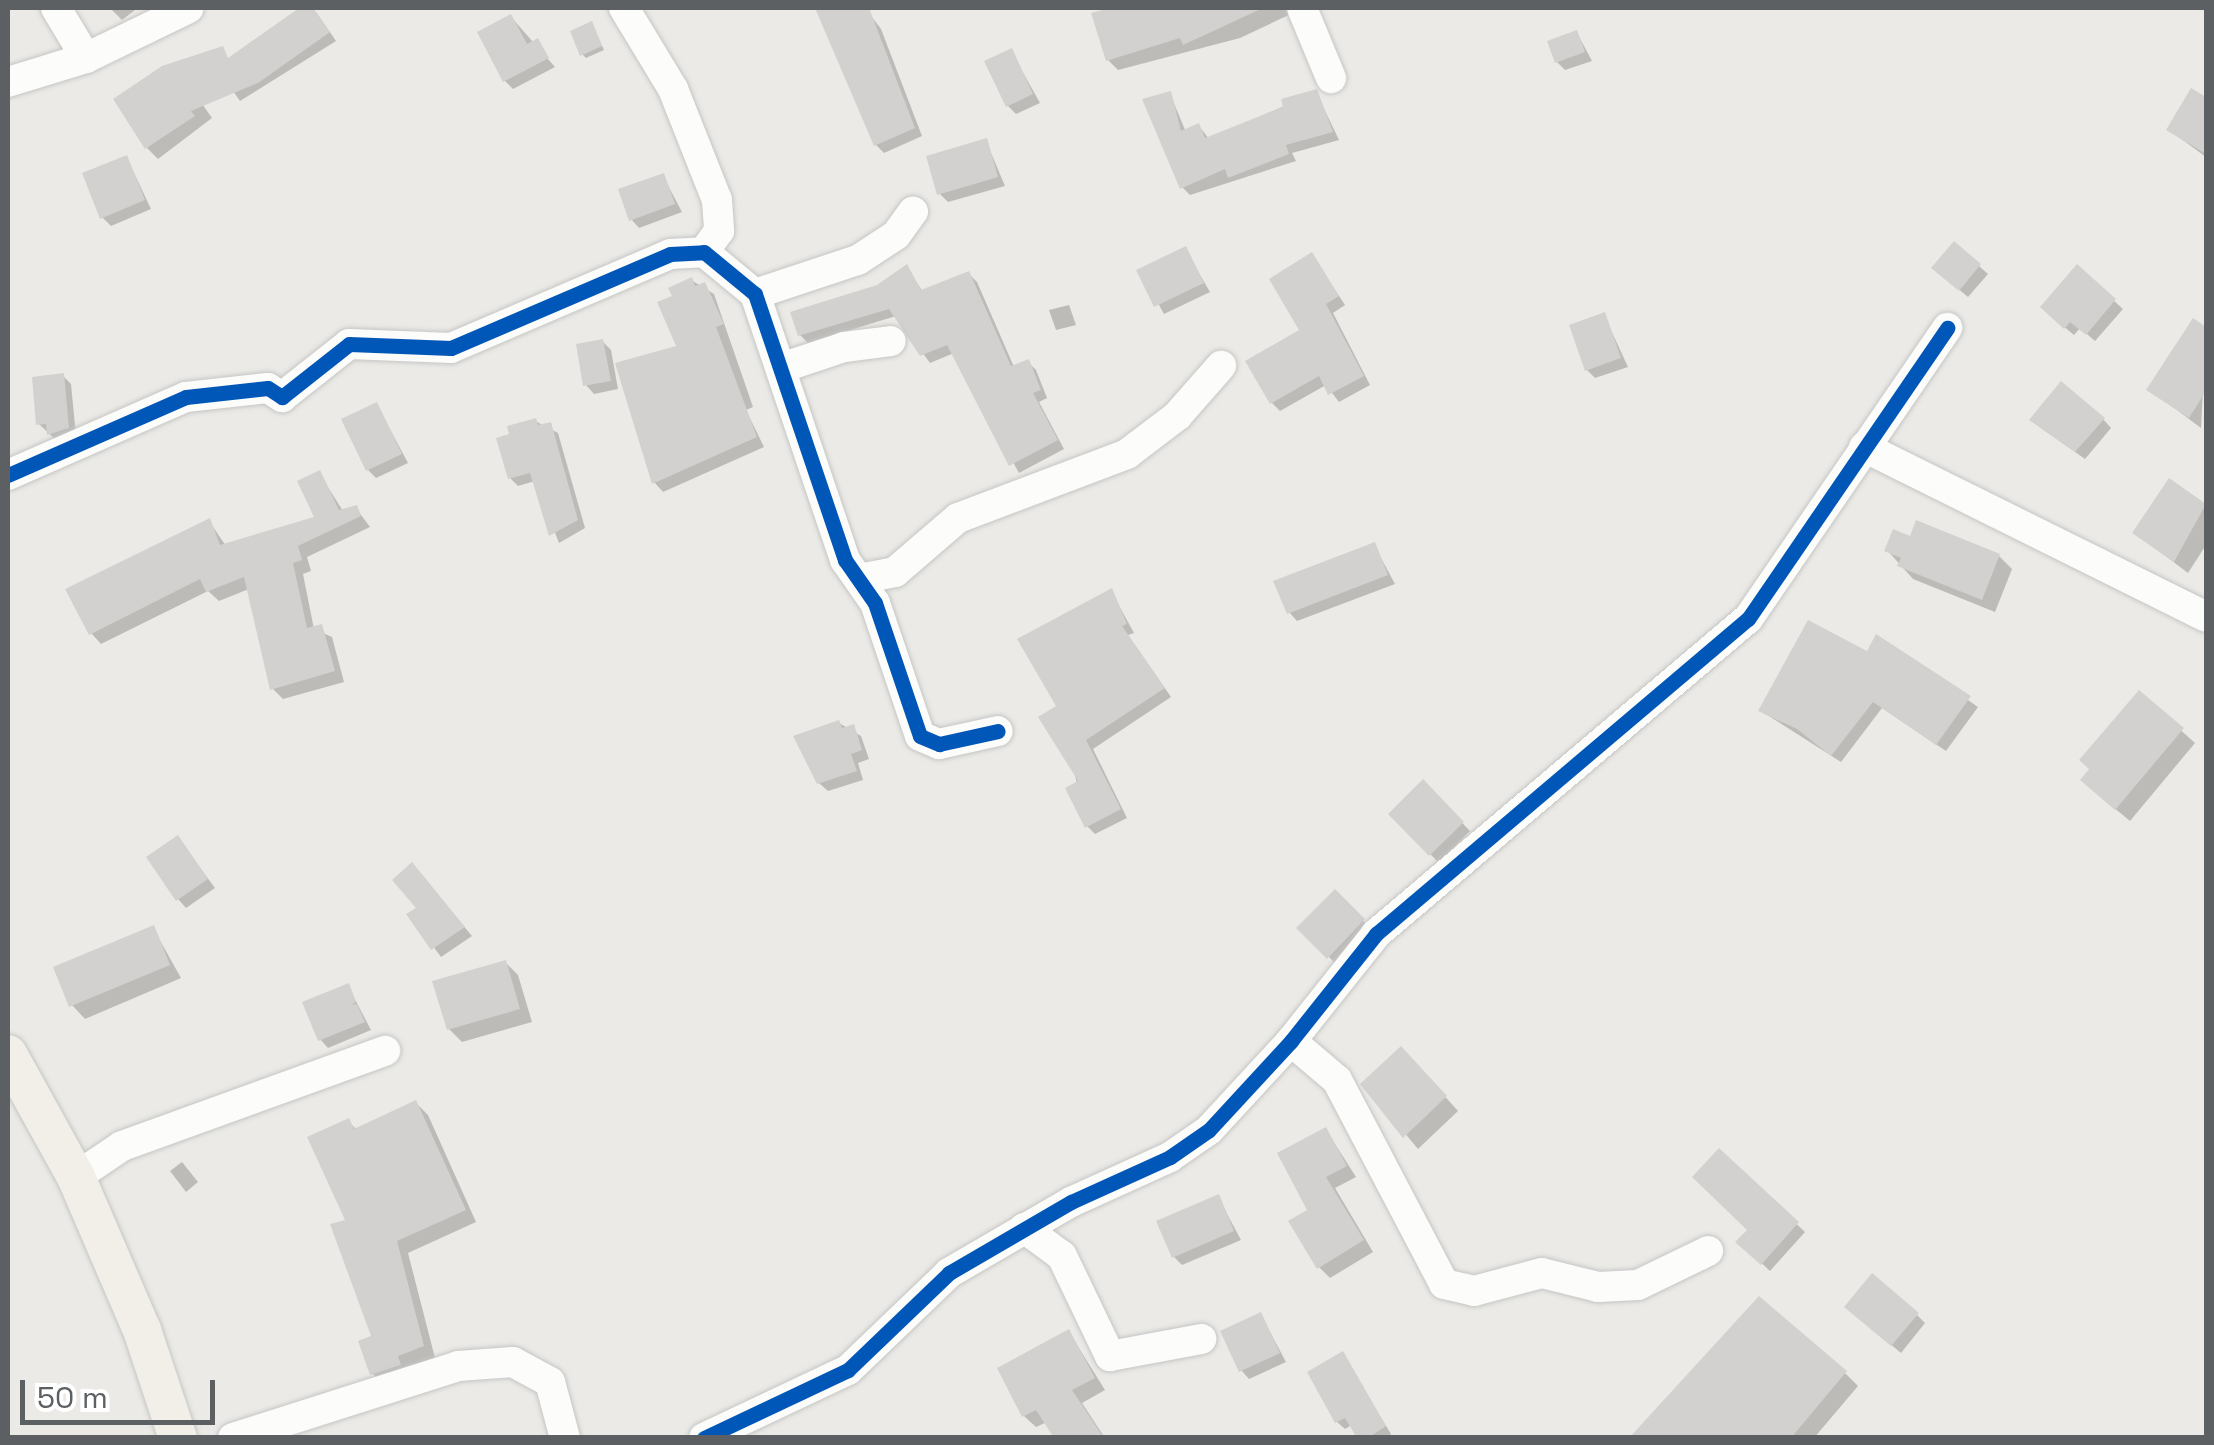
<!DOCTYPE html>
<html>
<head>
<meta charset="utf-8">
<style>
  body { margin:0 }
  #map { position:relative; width:2214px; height:1445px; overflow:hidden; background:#ebeae6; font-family:"Space Grotesk",sans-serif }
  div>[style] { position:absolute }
  .shadow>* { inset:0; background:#0003 }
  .building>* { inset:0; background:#d2d1cf }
  .roads { filter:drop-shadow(0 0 2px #c5c6c6) drop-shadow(0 0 2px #c5c6c6) }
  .minor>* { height:30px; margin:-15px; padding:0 15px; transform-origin:15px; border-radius:15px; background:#fcfcfb }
  .major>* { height:38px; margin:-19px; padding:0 19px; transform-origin:19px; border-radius:19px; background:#f2efe8 }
  .cycleway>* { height:15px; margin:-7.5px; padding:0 7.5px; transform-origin:7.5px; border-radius:7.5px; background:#0057b8 }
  span { translate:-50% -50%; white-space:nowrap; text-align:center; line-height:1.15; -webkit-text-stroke:10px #fff; paint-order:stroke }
  .frame { position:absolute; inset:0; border:10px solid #5c6063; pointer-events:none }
  .scale { position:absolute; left:20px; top:1380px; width:195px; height:45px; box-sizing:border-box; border:5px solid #5c6063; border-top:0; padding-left:12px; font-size:30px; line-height:35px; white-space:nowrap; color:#5c6063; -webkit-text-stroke:8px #fff; paint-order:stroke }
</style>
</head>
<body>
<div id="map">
  <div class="shadow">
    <i style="clip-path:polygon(110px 8px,133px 8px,135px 10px,122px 20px)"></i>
    <i style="clip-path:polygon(303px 8px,316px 12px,336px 41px,240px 101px,217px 68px)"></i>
    <i style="clip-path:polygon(821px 8px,865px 8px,881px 29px,922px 136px,884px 153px,876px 145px)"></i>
    <i style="clip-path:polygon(1115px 8px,1291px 8px,1293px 13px,1240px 38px,1118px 70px,1108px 60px,1094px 15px)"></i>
    <i style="clip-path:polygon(511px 17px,555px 67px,513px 89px,505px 81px)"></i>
    <i style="clip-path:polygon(592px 24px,604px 50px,586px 58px,582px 54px)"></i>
    <i style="clip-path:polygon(1577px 33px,1592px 61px,1565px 70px,1557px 62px)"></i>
    <i style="clip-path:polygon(1011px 51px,1040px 103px,1016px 114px,1008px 106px)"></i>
    <i style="clip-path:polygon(186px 81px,212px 118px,158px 159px,147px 148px)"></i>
    <i style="clip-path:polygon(2192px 91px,2206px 100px,2206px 157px,2169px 130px)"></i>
    <i style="clip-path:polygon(1316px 92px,1339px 140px,1292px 153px,1296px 161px,1190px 195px,1182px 187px,1170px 94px,1186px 132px,1199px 126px,1209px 139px)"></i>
    <i style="clip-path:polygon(986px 141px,1005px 186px,948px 202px,940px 194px)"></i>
    <i style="clip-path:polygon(127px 158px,151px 209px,111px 226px,102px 217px)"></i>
    <i style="clip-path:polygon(663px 176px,682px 212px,639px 228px,631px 219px)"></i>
    <i style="clip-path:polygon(1954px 244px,1988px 274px,1968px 297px,1943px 276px)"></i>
    <i style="clip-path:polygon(1185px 249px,1210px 292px,1164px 314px,1140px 271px)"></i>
    <i style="clip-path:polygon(1312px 255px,1345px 305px,1333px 313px,1370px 385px,1339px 402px,1326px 385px,1280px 411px,1272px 403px,1303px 330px)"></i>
    <i style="clip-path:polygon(2077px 267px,2123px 309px,2095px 341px,2080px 328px,2074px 335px,2051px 316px)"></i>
    <i style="clip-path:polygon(907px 268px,923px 292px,969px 274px,977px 282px,1014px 367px,1028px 362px,1036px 370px,1047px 398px,1039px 402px,1064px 449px,1019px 473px,954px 353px,930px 363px,896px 316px,808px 343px,800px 335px)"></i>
    <i style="clip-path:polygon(691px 280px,714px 294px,753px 407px,746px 410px,764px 447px,663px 492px,654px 482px,679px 347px,675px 297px)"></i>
    <i style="clip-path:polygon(1069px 305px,1076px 325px,1056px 330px,1049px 310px)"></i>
    <i style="clip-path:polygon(1604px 315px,1628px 367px,1595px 378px,1587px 370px)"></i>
    <i style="clip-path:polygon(2194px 321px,2206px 330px,2201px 428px,2149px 389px)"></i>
    <i style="clip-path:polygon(602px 341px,611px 350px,618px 389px,594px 394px,586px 385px)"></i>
    <i style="clip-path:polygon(63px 376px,71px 384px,76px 436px,58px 442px,39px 424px)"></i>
    <i style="clip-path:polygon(377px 405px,408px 463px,376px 478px,368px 470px)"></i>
    <i style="clip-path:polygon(2103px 419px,2111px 428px,2085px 459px,2041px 428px)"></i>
    <i style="clip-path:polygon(535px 421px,558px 433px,585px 528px,559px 543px,535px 481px,518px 486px,510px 478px)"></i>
    <i style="clip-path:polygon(319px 473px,343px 511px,356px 508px,370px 527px,307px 557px,311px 571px,303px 574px,314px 629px,332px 637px,344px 682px,283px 699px,272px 688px,249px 589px,219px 601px,208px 591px,101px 644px,91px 633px,209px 521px,226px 546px,318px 519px)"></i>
    <i style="clip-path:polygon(2170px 482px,2206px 507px,2206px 545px,2188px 573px,2135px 533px)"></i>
    <i style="clip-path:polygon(1911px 539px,1999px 556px,2012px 569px,1995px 612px,1913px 579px,1887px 550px)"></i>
    <i style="clip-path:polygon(1374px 545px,1395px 584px,1297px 621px,1289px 612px)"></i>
    <i style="clip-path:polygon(1111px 591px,1134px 633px,1128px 635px,1171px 697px,1093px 749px,1127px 818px,1095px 834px,1087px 826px,1059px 707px)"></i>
    <i style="clip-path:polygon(1877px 638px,1978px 707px,1946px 751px,1882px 708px,1841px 762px,1761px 711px,1868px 654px)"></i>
    <i style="clip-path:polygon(2139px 693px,2195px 743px,2130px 821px,2096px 793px,2092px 770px)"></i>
    <i style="clip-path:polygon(839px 723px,861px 736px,869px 759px,858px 763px,863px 780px,828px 791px,819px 783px)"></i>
    <i style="clip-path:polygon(1423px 782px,1470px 831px,1439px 863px,1391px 814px)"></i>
    <i style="clip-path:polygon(178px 838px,215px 888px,186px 908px,178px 899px)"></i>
    <i style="clip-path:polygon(420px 874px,472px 936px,441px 957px,410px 915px,420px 908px)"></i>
    <i style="clip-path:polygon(1335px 892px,1371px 929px,1337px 965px,1300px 928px)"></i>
    <i style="clip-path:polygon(153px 928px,181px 978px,85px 1019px,72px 1005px)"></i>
    <i style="clip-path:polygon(505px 962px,518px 975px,532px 1022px,462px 1042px,449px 1029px)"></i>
    <i style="clip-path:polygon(348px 986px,371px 1030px,328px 1048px,320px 1039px)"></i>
    <i style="clip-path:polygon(1414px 1062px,1458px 1111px,1418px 1149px,1364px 1084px)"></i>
    <i style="clip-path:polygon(416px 1103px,428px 1115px,476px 1222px,408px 1253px,435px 1358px,384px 1385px,372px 1373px,374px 1338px,348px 1221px,348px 1121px,357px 1130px)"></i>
    <i style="clip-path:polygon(1326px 1130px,1356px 1177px,1335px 1188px,1373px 1252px,1330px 1278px,1319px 1267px,1310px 1211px)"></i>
    <i style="clip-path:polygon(1719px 1151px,1805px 1232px,1770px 1271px,1739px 1242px,1750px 1230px)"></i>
    <i style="clip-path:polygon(182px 1162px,198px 1182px,186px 1192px,170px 1171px)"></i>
    <i style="clip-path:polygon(1218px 1197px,1241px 1240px,1182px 1265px,1174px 1257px)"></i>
    <i style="clip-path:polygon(1261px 1315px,1286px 1362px,1249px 1379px,1241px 1370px)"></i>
    <i style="clip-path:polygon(1856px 1315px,1917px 1315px,1925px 1323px,1901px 1353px)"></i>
    <i style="clip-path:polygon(1069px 1332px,1105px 1390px,1082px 1403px,1105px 1438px,1057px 1438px,1047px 1422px,1036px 1427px,1024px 1416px)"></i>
    <i style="clip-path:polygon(1342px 1354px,1391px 1434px,1386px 1438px,1360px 1438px,1352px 1425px,1345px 1429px,1337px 1422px)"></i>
    <i style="clip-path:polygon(1845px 1373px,1858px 1386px,1814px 1438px,1643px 1438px)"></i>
  </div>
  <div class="building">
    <i style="clip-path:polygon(299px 8px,313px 8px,330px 32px,258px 83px,191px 111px,195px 116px,145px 149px,113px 99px,162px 66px,223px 46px,228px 58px)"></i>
    <i style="clip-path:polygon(815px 8px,869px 8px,915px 128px,874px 146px)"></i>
    <i style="clip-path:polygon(1110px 8px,1263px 8px,1183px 45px,1180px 38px,1106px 61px,1091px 13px)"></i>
    <i style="clip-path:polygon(511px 14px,527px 44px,538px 38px,549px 58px,503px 82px,477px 32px)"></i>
    <i style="clip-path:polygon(592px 21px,602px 46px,580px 56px,570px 31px)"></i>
    <i style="clip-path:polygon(1577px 30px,1585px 52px,1555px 63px,1547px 41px)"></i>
    <i style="clip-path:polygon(1012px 48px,1033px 94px,1006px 107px,984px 61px)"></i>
    <i style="clip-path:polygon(2191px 88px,2206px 97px,2206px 154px,2166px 130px)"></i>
    <i style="clip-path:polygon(1317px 89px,1333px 132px,1286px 145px,1289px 154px,1228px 178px,1225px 169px,1180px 189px,1142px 99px,1171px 91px,1181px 131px,1199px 123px,1205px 138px,1283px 107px,1281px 99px)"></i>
    <i style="clip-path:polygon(987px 138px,998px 177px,937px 195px,926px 156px)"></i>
    <i style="clip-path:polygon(127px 155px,145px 200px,100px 219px,82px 173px)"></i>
    <i style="clip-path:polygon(664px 173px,675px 204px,629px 221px,618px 189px)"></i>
    <i style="clip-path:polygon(1954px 241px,1981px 264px,1959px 291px,1931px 268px)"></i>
    <i style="clip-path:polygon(1186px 246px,1204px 283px,1154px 307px,1136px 270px)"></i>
    <i style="clip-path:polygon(1312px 252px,1339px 296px,1326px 304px,1364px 376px,1328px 395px,1319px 376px,1270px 404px,1245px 361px,1299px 330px,1269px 279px)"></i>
    <i style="clip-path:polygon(907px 264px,921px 290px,969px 271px,1011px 366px,1029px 359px,1041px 390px,1033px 393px,1058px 440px,1009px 466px,947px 345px,920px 356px,889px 309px,798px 336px,790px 312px,877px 285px)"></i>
    <i style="clip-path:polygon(2077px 264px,2116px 299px,2086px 335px,2070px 322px,2064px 329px,2040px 307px)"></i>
    <i style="clip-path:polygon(692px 277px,695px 286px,705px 282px,724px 324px,716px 327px,757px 437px,652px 484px,615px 363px,676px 346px,657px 302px,672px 296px,668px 288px)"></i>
    <i style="clip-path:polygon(1605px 312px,1621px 358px,1585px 371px,1569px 325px)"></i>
    <i style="clip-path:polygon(2193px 318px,2206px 327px,2206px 391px,2189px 418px,2146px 390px)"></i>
    <i style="clip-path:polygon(603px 339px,611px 381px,583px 386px,576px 344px)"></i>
    <i style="clip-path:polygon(64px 373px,69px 428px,47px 435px,46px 424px,36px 425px,32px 377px)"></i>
    <i style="clip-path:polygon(2061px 381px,2105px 418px,2075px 452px,2029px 420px)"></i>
    <i style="clip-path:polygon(377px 402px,402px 454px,366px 471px,341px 419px)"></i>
    <i style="clip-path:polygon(536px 418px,538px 425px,551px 422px,578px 520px,549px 536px,530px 473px,508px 479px,496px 438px,509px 434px,507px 426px)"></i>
    <i style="clip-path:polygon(320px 470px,339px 510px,357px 505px,361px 516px,298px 546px,302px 560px,293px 563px,307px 628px,322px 624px,335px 671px,270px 690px,244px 577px,206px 592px,200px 579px,89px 635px,65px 589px,210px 518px,220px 545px,314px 517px,297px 481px)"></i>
    <i style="clip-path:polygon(2169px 478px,2206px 504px,2174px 562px,2132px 533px)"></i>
    <i style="clip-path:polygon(1916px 520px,2000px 554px,1982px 600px,1897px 566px,1901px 558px,1884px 551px,1893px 529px,1910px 536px)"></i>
    <i style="clip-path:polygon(1375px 542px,1388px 575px,1287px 614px,1273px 581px)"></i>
    <i style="clip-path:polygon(1112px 588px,1127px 624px,1122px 626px,1165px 688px,1086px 740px,1121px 809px,1085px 828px,1065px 788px,1078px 781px,1038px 717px,1056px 706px,1017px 639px)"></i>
    <i style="clip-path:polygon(1808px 620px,1867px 651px,1876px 634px,1971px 696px,1936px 745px,1873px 702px,1831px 756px,1797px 729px,1758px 711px)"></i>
    <i style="clip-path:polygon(2139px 690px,2184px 728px,2115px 810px,2080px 780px,2089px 769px,2079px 760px)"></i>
    <i style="clip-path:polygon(839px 720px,842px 728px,854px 724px,862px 750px,851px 754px,857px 771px,817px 784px,793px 736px)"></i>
    <i style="clip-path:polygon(1423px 779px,1464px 822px,1429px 856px,1388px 814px)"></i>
    <i style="clip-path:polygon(178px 835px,208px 879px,176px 901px,146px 857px)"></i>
    <i style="clip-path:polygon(412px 862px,465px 927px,431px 950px,406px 914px,416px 908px,392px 880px)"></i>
    <i style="clip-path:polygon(1335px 889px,1365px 919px,1327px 959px,1296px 928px)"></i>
    <i style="clip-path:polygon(154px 925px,170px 965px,69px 1007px,53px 967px)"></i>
    <i style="clip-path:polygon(506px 960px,520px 1009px,447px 1030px,432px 981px)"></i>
    <i style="clip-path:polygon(349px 983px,356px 1002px,351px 1005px,357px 1004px,365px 1022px,318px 1041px,302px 1002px)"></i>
    <i style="clip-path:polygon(1401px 1046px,1447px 1096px,1403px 1138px,1360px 1084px)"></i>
    <i style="clip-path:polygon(416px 1100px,466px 1210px,397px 1241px,424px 1346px,398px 1356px,401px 1365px,370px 1375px,358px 1341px,371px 1336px,330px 1224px,345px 1220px,307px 1137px,349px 1118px,354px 1129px)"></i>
    <i style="clip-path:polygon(1326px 1127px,1347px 1166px,1326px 1177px,1364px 1240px,1317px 1269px,1288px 1221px,1307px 1210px,1277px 1153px)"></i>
    <i style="clip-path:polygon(1719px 1148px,1799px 1222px,1761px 1265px,1735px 1242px,1747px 1230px,1692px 1177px)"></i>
    <i style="clip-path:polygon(1219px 1194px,1234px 1231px,1172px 1258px,1156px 1221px)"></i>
    <i style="clip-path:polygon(1872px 1273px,1919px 1313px,1891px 1346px,1844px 1307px)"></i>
    <i style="clip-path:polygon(1759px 1296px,1847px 1371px,1791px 1438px,1629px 1438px)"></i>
    <i style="clip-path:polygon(1261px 1312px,1280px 1353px,1239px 1372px,1220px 1331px)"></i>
    <i style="clip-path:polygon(1069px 1329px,1095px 1378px,1072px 1390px,1104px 1438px,1054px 1438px,1036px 1410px,1022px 1417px,997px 1368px)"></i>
    <i style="clip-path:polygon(1343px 1351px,1386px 1426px,1368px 1438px,1357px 1438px,1345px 1418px,1335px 1423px,1307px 1372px)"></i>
  </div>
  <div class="roads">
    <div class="minor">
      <i style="left:56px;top:8px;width:58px;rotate:59deg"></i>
      <i style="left:624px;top:8px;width:95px;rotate:58.8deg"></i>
      <i style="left:673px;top:89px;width:119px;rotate:68.4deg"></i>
      <i style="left:717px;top:200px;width:31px;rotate:86deg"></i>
      <i style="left:719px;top:231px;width:26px;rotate:126deg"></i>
      <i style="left:1302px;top:8px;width:76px;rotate:67.5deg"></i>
      <i style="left:8px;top:82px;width:82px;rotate:-17.1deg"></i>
      <i style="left:86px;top:58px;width:114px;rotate:-25.9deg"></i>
      <i style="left:755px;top:294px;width:108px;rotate:-18.3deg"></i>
      <i style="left:858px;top:260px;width:45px;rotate:-33.3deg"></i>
      <i style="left:896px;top:235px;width:29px;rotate:-54deg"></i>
      <i style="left:784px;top:367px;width:63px;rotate:-18.4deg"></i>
      <i style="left:844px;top:347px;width:47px;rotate:-7.3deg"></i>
      <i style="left:1864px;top:447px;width:382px;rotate:26.4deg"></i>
      <i style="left:8px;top:475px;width:194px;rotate:-23.7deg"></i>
      <i style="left:186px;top:397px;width:82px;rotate:-6.3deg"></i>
      <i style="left:268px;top:388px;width:17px;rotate:33deg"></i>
      <i style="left:282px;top:397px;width:85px;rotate:-38.3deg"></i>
      <i style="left:349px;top:344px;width:102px;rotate:2.2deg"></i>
      <i style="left:451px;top:348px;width:238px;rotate:-23.2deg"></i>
      <i style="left:670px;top:254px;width:34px;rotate:-3deg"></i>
      <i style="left:704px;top:252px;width:66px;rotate:39.5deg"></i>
      <i style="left:755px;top:294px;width:281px;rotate:71.3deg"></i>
      <i style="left:845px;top:560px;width:52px;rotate:55.1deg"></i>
      <i style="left:875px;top:603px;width:140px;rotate:71.3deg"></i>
      <i style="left:920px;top:736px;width:21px;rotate:23deg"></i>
      <i style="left:939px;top:744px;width:60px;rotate:-12.4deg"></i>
      <i style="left:859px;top:579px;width:37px;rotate:-11deg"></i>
      <i style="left:895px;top:572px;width:83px;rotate:-40.6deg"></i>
      <i style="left:958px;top:518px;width:181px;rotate:-20.7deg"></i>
      <i style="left:1127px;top:454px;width:63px;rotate:-37.2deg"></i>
      <i style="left:1177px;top:416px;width:67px;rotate:-48.7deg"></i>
      <i style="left:1291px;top:1041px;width:60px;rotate:40.3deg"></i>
      <i style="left:1337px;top:1080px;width:230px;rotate:62.3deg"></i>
      <i style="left:1444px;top:1284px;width:31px;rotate:13deg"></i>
      <i style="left:1474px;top:1291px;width:70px;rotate:-14.8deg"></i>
      <i style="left:1542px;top:1273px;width:58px;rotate:14deg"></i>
      <i style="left:1598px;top:1287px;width:40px;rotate:-2.9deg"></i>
      <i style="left:1638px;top:1285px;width:78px;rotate:-25.9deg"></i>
      <i style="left:76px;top:1177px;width:55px;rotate:-34deg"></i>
      <i style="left:122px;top:1146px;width:280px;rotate:-19.9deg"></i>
      <i style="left:1024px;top:1228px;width:47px;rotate:36.4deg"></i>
      <i style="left:1062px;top:1256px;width:111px;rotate:64.4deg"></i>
      <i style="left:1110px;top:1356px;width:93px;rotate:-10.6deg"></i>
      <i style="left:233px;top:1438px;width:236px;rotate:-17.7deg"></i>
      <i style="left:458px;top:1366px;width:55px;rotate:-4.2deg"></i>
      <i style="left:513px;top:1362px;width:42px;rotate:28.4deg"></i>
      <i style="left:550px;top:1382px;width:58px;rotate:75deg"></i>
      <i style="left:704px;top:1438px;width:159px;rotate:-25.3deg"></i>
      <i style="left:848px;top:1370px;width:140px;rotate:-43.8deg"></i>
      <i style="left:949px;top:1273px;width:141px;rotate:-30.2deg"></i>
      <i style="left:1071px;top:1202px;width:109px;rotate:-24.4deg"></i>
      <i style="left:1170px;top:1157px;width:47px;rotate:-34.7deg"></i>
      <i style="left:1209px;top:1130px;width:121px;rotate:-47.3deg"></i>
      <i style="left:1291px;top:1041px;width:137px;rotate:-51.5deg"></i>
      <i style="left:1376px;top:934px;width:487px;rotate:-40.3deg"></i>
      <i style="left:1748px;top:619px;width:353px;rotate:-55.6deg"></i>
    </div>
    <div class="major">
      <i style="left:8px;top:1054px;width:141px;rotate:61.1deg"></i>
      <i style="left:76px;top:1177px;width:167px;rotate:66.7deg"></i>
      <i style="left:142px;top:1330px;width:114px;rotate:71.6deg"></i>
    </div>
  </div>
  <div class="cycleway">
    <i style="left:8px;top:475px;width:194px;rotate:-23.7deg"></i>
    <i style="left:186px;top:397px;width:82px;rotate:-6.3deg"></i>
    <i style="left:268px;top:388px;width:17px;rotate:33deg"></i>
    <i style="left:282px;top:397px;width:85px;rotate:-38.3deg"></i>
    <i style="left:349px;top:344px;width:102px;rotate:2.2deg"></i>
    <i style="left:451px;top:348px;width:238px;rotate:-23.2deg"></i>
    <i style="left:670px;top:254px;width:34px;rotate:-3deg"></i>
    <i style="left:704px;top:252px;width:66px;rotate:39.5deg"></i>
    <i style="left:755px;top:294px;width:281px;rotate:71.3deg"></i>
    <i style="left:845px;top:560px;width:52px;rotate:55.1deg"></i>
    <i style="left:875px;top:603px;width:140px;rotate:71.3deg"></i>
    <i style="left:920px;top:736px;width:21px;rotate:23deg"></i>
    <i style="left:939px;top:744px;width:60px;rotate:-12.4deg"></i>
    <i style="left:704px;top:1438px;width:159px;rotate:-25.3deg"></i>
    <i style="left:848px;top:1370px;width:140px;rotate:-43.8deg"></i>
    <i style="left:949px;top:1273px;width:141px;rotate:-30.2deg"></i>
    <i style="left:1071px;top:1202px;width:109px;rotate:-24.4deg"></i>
    <i style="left:1170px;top:1157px;width:47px;rotate:-34.7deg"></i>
    <i style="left:1209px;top:1130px;width:121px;rotate:-47.3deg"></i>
    <i style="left:1291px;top:1041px;width:137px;rotate:-51.5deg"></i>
    <i style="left:1376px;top:934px;width:487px;rotate:-40.3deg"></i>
    <i style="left:1748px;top:619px;width:353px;rotate:-55.6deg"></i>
  </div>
  <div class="frame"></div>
  <div class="scale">50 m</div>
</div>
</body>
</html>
